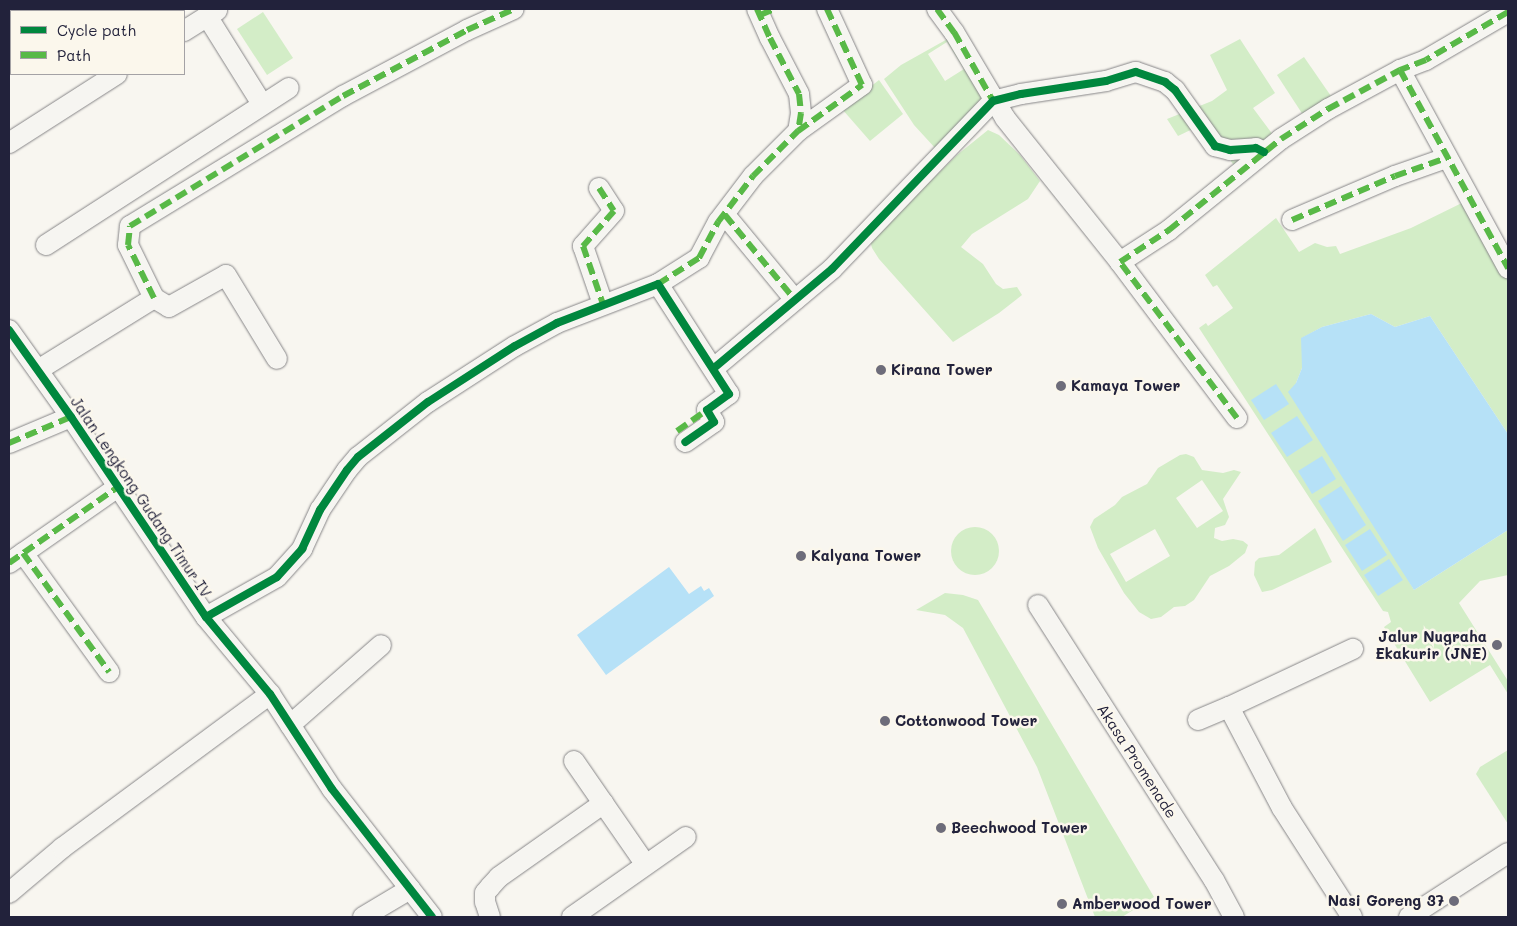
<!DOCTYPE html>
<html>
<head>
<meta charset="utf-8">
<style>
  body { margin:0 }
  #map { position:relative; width:1517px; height:926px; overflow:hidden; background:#f8f6f0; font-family:Mali,sans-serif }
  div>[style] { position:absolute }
  .green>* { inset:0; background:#d3edc7 }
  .round { border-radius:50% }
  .water>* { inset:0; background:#b6e1f7 }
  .roads { filter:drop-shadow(0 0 1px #878688) drop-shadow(0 0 1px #878688) }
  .minor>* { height:20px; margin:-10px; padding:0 10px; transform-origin:10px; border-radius:10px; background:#f6f5f1 }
  .quiet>* { height:6px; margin-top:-3px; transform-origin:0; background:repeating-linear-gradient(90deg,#58b947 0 12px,transparent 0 18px) }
  .cycleway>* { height:8px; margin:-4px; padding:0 4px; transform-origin:4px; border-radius:4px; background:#00873e }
  .dots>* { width:14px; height:14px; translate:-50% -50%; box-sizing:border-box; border:2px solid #fbf7ec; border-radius:50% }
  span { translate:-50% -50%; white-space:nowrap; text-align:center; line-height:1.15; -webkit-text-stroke:5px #fbf7ec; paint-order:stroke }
  .poi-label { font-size:15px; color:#22223b; font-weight:700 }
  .left { translate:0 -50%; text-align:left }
  .right { translate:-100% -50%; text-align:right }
  .street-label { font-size:15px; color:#22223b }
  .frame { position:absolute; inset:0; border:10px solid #22223b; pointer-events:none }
  .legend { position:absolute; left:10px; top:10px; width:175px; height:65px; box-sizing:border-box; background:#fbf7ec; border:1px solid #a4a2a5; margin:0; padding:6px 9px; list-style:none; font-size:15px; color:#22223b }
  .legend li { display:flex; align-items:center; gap:10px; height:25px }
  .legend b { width:25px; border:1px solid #a4a2a5 }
</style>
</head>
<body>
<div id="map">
  <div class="green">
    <i style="clip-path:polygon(263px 12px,293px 58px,267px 75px,237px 29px)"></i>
    <i style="clip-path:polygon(evenodd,951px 37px,986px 99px,936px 149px,914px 125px,884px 79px,901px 65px,951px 37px,947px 42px,964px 69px,945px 81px,928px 54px,947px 42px)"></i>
    <i style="clip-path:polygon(1240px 39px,1275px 93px,1253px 108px,1276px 139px,1236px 168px,1203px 124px,1178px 136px,1167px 119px,1212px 101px,1227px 90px,1210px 55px)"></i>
    <i style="clip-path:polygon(1304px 57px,1333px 99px,1305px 118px,1277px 75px)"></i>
    <i style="clip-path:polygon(879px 80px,903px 114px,870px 141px,842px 109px)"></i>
    <i style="clip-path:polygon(988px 130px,999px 135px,1020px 155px,1040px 181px,1028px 199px,972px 234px,961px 247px,983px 264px,996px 284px,1003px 289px,1017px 287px,1022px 295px,999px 313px,953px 342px,879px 259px,872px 248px,870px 240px,957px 155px)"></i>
    <i style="clip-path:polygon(1474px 197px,1508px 258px,1508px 434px,1430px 316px,1395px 327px,1371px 314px,1322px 327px,1302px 338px,1302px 368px,1296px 383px,1414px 590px,1508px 530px,1508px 575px,1480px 581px,1459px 603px,1508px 681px,1508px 694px,1490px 665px,1430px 702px,1384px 627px,1391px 622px,1388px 612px,1383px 611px,1199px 328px,1206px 323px,1208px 326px,1233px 308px,1217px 285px,1213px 287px,1205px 275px,1276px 218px,1299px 252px,1315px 243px,1327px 247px,1336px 246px,1340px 254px,1411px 228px)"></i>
    <i style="clip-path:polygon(evenodd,1186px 454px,1194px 457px,1202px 470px,1223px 473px,1234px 470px,1241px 472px,1223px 499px,1229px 517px,1225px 525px,1215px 528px,1214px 538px,1222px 541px,1233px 539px,1243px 541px,1248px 545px,1245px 553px,1229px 566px,1210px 576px,1194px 600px,1185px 606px,1174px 607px,1161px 617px,1151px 619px,1139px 612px,1124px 593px,1098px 548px,1090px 527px,1094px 519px,1115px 505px,1122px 497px,1147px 484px,1158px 468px,1180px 455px,1186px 454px,1202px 480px,1223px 511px,1197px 528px,1176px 498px,1202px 480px,1186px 454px,1155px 529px,1170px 556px,1126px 582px,1110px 554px,1155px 529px)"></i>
    <i class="round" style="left:951px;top:527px;width:48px;height:48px"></i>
    <i style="clip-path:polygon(1315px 528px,1332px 562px,1272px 590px,1262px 592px,1254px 575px,1255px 562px,1259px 558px,1279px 555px)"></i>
    <i style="clip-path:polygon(945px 593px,963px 595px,978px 600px,1154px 897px,1122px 917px,1095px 917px,1037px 767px,963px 628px,945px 615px,916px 610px)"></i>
    <i style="clip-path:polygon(1508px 750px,1508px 824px,1476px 774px,1480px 767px)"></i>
  </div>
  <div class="water">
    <i style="clip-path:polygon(1371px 314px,1395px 327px,1430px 316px,1508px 434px,1508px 530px,1414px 590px,1288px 392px,1296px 383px,1302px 368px,1301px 338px,1322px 327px)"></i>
    <i style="clip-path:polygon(1276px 384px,1289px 404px,1264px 420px,1251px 400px)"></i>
    <i style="clip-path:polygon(1297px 416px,1313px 440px,1287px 457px,1271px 433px)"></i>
    <i style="clip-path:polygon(1322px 456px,1336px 479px,1312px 494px,1298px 471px)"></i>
    <i style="clip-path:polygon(1341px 486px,1366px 525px,1343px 541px,1318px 501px)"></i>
    <i style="clip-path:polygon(1370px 529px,1387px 555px,1362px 571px,1345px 545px)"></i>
    <i style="clip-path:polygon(1389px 559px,1403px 580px,1378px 596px,1364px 575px)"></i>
    <i style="clip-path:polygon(669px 567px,689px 594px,701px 586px,704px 591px,709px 588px,714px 596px,606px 675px,577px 635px)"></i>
  </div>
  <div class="roads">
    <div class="minor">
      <i style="left:757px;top:9px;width:32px;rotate:66deg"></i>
      <i style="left:770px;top:38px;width:63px;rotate:62.6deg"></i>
      <i style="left:799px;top:94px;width:19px;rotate:84deg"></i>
      <i style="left:801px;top:113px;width:18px;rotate:99deg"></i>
      <i style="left:937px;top:9px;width:29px;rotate:54deg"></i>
      <i style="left:954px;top:32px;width:100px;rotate:59.3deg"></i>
      <i style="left:1005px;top:118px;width:184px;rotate:51.4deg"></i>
      <i style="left:1508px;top:12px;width:95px;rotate:149.7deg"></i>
      <i style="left:1426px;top:60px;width:28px;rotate:159deg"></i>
      <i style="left:1400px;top:70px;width:226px;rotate:61.4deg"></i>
      <i style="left:207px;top:16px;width:104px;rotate:58deg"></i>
      <i style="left:184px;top:31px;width:39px;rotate:-32deg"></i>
      <i style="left:9px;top:143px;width:128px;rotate:-32.6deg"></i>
      <i style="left:599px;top:188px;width:27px;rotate:57deg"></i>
      <i style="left:614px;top:211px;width:47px;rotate:131.5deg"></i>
      <i style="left:583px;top:246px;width:61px;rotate:71deg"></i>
      <i style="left:725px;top:215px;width:110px;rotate:50.5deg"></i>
      <i style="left:1292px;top:220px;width:112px;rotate:-23.1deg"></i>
      <i style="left:1395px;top:176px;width:54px;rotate:-19.4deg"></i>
      <i style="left:46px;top:245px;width:289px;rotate:-32.9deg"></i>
      <i style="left:658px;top:284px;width:49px;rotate:-32.4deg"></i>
      <i style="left:699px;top:258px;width:41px;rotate:-62.2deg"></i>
      <i style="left:718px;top:222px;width:58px;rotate:-52.7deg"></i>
      <i style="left:753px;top:176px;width:64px;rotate:-45deg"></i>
      <i style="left:798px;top:131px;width:79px;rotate:-35.7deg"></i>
      <i style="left:862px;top:85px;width:84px;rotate:-114.7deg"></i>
      <i style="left:154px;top:298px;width:59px;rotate:-116.1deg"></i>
      <i style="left:128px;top:245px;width:19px;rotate:-84deg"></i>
      <i style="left:130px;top:226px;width:250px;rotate:-31.4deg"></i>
      <i style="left:343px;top:96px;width:140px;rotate:-28deg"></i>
      <i style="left:467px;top:30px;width:51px;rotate:-24.1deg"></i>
      <i style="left:9px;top:330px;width:107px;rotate:54.5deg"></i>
      <i style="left:71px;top:417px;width:241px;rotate:56deg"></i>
      <i style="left:206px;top:617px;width:100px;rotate:50.3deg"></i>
      <i style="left:270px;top:694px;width:113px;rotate:56.9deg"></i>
      <i style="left:332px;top:789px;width:162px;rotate:52deg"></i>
      <i style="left:714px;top:368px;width:154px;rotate:-40deg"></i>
      <i style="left:832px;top:269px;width:233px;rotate:-46.2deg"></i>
      <i style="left:993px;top:101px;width:29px;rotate:-14deg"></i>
      <i style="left:1021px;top:94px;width:86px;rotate:-8.7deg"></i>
      <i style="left:1106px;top:81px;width:31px;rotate:-17deg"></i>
      <i style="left:1136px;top:72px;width:31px;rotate:19deg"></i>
      <i style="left:1165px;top:82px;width:13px;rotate:39deg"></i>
      <i style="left:1175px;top:90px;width:69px;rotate:54.5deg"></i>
      <i style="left:1215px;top:146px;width:16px;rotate:15deg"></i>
      <i style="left:1230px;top:150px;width:26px;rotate:-4deg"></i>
      <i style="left:1256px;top:148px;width:9px;rotate:27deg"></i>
      <i style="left:38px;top:370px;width:137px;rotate:-31.8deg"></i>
      <i style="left:154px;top:298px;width:17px;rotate:31deg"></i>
      <i style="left:169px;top:307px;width:65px;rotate:-29.3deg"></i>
      <i style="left:226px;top:275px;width:98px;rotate:58.7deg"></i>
      <i style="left:1237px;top:418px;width:195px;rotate:-126.9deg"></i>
      <i style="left:1120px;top:262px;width:59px;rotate:-33.1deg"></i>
      <i style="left:1169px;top:230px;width:144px;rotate:-39.1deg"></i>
      <i style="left:1281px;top:139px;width:56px;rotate:-32.6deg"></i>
      <i style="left:1328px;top:109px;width:82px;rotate:-28.4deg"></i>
      <i style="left:9px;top:443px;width:67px;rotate:-22.8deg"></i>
      <i style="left:23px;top:553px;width:147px;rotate:54.1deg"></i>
      <i style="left:9px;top:563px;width:133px;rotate:-34.9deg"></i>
      <i style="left:1038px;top:605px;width:326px;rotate:57.4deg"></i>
      <i style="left:1214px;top:880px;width:42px;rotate:61.6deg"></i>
      <i style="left:206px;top:617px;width:81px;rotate:-29.4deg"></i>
      <i style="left:277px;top:577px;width:38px;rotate:-48deg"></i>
      <i style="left:302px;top:549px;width:43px;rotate:-65.2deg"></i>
      <i style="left:320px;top:510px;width:48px;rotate:-56deg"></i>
      <i style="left:347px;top:470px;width:17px;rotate:-50deg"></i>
      <i style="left:358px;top:457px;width:89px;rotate:-38.2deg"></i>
      <i style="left:428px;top:402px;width:103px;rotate:-32.8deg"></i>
      <i style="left:515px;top:346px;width:48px;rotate:-28.7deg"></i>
      <i style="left:557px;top:323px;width:108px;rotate:-21.1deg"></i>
      <i style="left:658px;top:284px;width:131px;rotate:57.2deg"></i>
      <i style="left:729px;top:394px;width:27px;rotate:144deg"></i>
      <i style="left:707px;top:410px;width:14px;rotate:60deg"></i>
      <i style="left:714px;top:422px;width:35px;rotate:145deg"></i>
      <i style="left:1198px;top:720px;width:34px;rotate:-23deg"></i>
      <i style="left:290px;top:725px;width:121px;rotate:-41.3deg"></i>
      <i style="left:574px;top:761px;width:126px;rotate:55.3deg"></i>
      <i style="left:9px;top:893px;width:70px;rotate:-40.3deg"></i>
      <i style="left:62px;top:848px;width:259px;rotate:-36.5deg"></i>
      <i style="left:363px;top:917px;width:55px;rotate:-30.8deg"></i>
      <i style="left:490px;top:917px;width:16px;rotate:-108deg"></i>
      <i style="left:485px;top:902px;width:9px;rotate:-90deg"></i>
      <i style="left:485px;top:893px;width:8px;rotate:-50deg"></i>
      <i style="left:490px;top:887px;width:13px;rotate:-48deg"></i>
      <i style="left:499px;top:877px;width:128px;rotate:-35.2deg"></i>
      <i style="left:572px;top:917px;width:139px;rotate:-35.1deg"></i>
      <i style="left:1352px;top:917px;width:130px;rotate:-122.7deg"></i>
      <i style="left:1282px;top:808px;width:114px;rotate:-117.7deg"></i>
      <i style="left:1229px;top:707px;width:137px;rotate:-25.1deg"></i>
      <i style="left:1409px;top:917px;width:118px;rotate:-32.9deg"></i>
    </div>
  </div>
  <div class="quiet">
    <i style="left:757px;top:9px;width:32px;rotate:66deg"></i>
    <i style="left:770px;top:38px;width:63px;rotate:62.6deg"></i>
    <i style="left:799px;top:94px;width:19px;rotate:84deg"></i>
    <i style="left:801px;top:113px;width:18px;rotate:99deg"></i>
    <i style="left:937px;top:9px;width:29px;rotate:54deg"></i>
    <i style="left:954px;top:32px;width:79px;rotate:60.5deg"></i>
    <i style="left:1508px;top:12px;width:95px;rotate:149.7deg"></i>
    <i style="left:1426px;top:60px;width:28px;rotate:159deg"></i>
    <i style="left:1400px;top:70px;width:226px;rotate:61.4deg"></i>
    <i style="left:760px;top:15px;width:15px;rotate:-23deg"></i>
    <i style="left:599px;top:188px;width:27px;rotate:57deg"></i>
    <i style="left:614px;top:211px;width:47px;rotate:131.5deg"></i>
    <i style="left:583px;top:246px;width:61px;rotate:71deg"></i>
    <i style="left:725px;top:215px;width:110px;rotate:50.5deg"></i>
    <i style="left:1292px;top:220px;width:112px;rotate:-23.1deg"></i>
    <i style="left:1395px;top:176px;width:54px;rotate:-19.4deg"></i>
    <i style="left:658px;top:284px;width:49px;rotate:-32.4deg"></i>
    <i style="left:699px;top:258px;width:41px;rotate:-62.2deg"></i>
    <i style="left:718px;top:222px;width:58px;rotate:-52.7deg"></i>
    <i style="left:753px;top:176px;width:64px;rotate:-45deg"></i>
    <i style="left:798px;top:131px;width:79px;rotate:-35.7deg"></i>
    <i style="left:862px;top:85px;width:84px;rotate:-114.7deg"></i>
    <i style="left:154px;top:298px;width:59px;rotate:-116.1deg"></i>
    <i style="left:128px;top:245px;width:19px;rotate:-84deg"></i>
    <i style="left:130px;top:226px;width:250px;rotate:-31.4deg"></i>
    <i style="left:343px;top:96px;width:140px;rotate:-28deg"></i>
    <i style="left:467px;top:30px;width:51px;rotate:-24.1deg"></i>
    <i style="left:1237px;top:418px;width:195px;rotate:-126.9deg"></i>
    <i style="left:1120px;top:262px;width:59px;rotate:-33.1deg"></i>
    <i style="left:1169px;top:230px;width:144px;rotate:-39.1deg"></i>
    <i style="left:1281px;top:139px;width:56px;rotate:-32.6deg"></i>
    <i style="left:1328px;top:109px;width:82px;rotate:-28.4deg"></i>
    <i style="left:677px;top:431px;width:37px;rotate:-35deg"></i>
    <i style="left:9px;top:443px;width:67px;rotate:-22.8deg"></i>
    <i style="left:23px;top:553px;width:147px;rotate:54.1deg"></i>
    <i style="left:9px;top:563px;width:133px;rotate:-34.9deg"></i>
  </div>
  <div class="cycleway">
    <i style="left:9px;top:330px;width:107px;rotate:54.5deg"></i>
    <i style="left:71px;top:417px;width:241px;rotate:56deg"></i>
    <i style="left:206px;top:617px;width:100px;rotate:50.3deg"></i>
    <i style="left:270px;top:694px;width:113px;rotate:56.9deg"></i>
    <i style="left:332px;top:789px;width:162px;rotate:52deg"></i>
    <i style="left:714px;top:368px;width:154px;rotate:-40deg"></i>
    <i style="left:832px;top:269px;width:233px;rotate:-46.2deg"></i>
    <i style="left:993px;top:101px;width:29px;rotate:-14deg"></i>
    <i style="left:1021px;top:94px;width:86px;rotate:-8.7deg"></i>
    <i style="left:1106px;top:81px;width:31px;rotate:-17deg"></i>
    <i style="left:1136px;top:72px;width:31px;rotate:19deg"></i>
    <i style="left:1165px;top:82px;width:13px;rotate:39deg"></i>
    <i style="left:1175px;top:90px;width:69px;rotate:54.5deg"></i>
    <i style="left:1215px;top:146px;width:16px;rotate:15deg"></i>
    <i style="left:1230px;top:150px;width:26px;rotate:-4deg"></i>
    <i style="left:1256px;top:148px;width:9px;rotate:27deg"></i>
    <i style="left:206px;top:617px;width:81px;rotate:-29.4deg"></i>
    <i style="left:277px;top:577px;width:38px;rotate:-48deg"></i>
    <i style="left:302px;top:549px;width:43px;rotate:-65.2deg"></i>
    <i style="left:320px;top:510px;width:48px;rotate:-56deg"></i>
    <i style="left:347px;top:470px;width:17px;rotate:-50deg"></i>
    <i style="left:358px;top:457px;width:89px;rotate:-38.2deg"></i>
    <i style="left:428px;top:402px;width:103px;rotate:-32.8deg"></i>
    <i style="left:515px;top:346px;width:48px;rotate:-28.7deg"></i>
    <i style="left:557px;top:323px;width:108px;rotate:-21.1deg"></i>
    <i style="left:658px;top:284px;width:131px;rotate:57.2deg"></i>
    <i style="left:729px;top:394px;width:27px;rotate:144deg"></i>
    <i style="left:707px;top:410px;width:14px;rotate:60deg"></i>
    <i style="left:714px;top:422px;width:35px;rotate:145deg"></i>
  </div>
  <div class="dots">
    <i style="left:881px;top:370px;background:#6d6c7a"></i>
    <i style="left:1061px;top:386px;background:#6d6c7a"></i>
    <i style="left:801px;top:556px;background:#6d6c7a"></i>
    <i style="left:1497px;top:645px;background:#6d6c7a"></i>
    <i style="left:885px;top:721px;background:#6d6c7a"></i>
    <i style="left:941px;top:828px;background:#6d6c7a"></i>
    <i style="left:1454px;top:901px;background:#6d6c7a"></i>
    <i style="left:1062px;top:904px;background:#6d6c7a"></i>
  </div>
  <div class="poi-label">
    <span class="left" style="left:891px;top:370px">Kirana Tower</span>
    <span class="left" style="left:1071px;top:386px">Kamaya Tower</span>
    <span class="left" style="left:811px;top:556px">Kalyana Tower</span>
    <span class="right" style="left:1487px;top:645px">Jalur Nugraha<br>Ekakurir (JNE)</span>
    <span class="left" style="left:895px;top:721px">Cottonwood Tower</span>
    <span class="left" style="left:951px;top:828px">Beechwood Tower</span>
    <span class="right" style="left:1444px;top:901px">Nasi Goreng 37</span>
    <span class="left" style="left:1072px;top:904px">Amberwood Tower</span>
  </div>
  <div class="street-label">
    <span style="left:141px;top:497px;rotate:56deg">Jalan Lengkong Gudang Timur IV</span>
    <span style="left:1137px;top:761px;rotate:57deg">Akasa Promenade</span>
  </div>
  <div class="frame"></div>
  <ul class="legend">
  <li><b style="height:6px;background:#00873e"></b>Cycle path</li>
  <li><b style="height:6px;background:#58b947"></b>Path</li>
  </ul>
</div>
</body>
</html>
